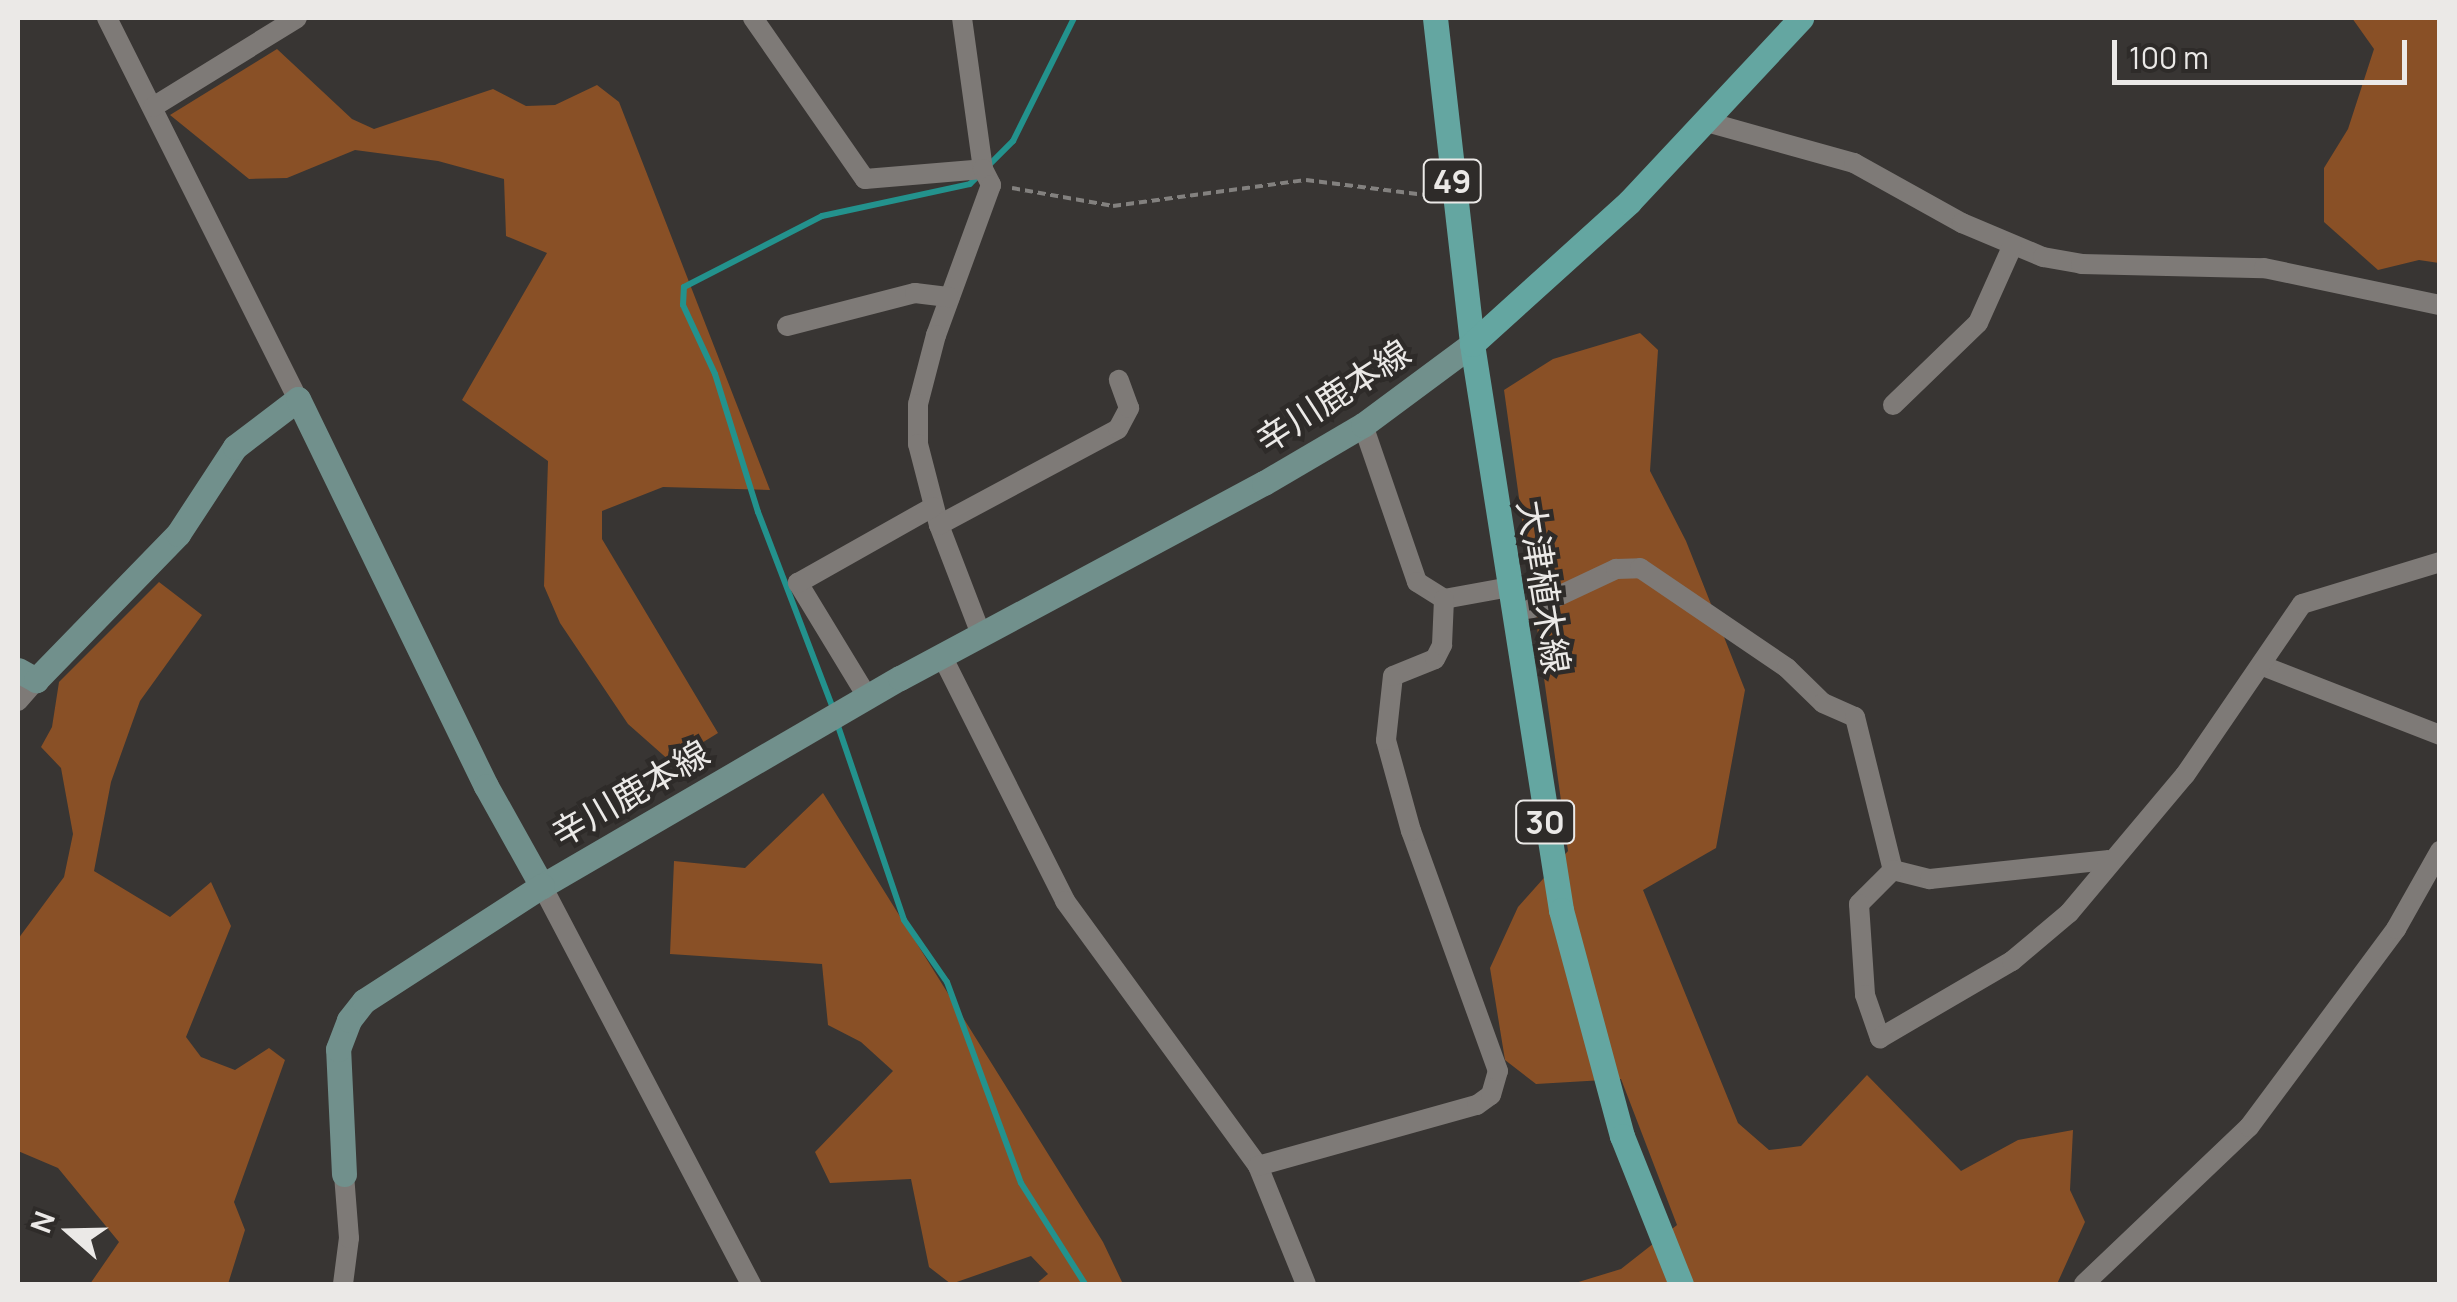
<!DOCTYPE html>
<html>
<head>
<meta charset="utf-8">
<style>
  body { margin:0 }
  #map { position:relative; width:2457px; height:1302px; overflow:hidden; background:#383533; font-family:Manrope,"Noto Sans JP",sans-serif }
  div>[style] { position:absolute }
  .forest>* { inset:0; background:#895026 }
  .stream>* { height:6px; margin:-3px; padding:0 3px; transform-origin:3px; border-radius:3px; background:#23928d }
  .path>* { height:4px; margin-top:-2px; transform-origin:0; background:repeating-linear-gradient(90deg,#83817f 0 8px,transparent 0 13px) }
  .street>* { height:20px; margin:-10px; padding:0 10px; transform-origin:10px; border-radius:10px; background:#7e7a77 }
  .secondary>* { height:25px; margin:-12.5px; padding:0 12.5px; transform-origin:12.5px; border-radius:12.5px; background:#71908c }
  .primary>* { height:25px; margin:-12.5px; padding:0 12.5px; transform-origin:12.5px; border-radius:12.5px; background:#64a6a1 }
  span { translate:-50% -50%; white-space:nowrap; text-align:center; line-height:1.15; -webkit-text-stroke:9px #2e2b29; paint-order:stroke }
  .shield-label span { padding:2px 8px; background:#2e2b29; border:2px solid; border-radius:8px; -webkit-text-stroke-width:0 }
  .shield-label { font-size:32px; color:#ebe9e7; font-weight:700 }
  .street-label { font-size:35px; color:#ebe9e7 }
  .frame { position:absolute; inset:0; border:20px solid #ebe9e7; pointer-events:none }
  .north { position:absolute; left:20px; top:1182px; width:100px; height:100px; -webkit-text-stroke:8px #2e2b29; paint-order:stroke; rotate:290deg; font-size:28px; font-weight:700; line-height:40px; text-align:center; color:#ebe9e7 }
  .north::after { content:''; display:block; margin:auto; width:35px; height:45px; background:#ebe9e7; clip-path:polygon(50% 0,100% 100%,50% 72%,0 100%) }
  .scale { position:absolute; left:2112px; top:40px; width:295px; height:45px; box-sizing:border-box; border:5px solid #ebe9e7; border-top:0; padding-left:12px; font-size:30px; line-height:35px; white-space:nowrap; color:#ebe9e7; -webkit-text-stroke:8px #2e2b29; paint-order:stroke }
</style>
</head>
<body>
<div id="map">
  <div class="forest">
    <i style="clip-path:polygon(2352px 18px,2439px 18px,2439px 263px,2419px 260px,2378px 270px,2324px 222px,2324px 168px,2348px 129px,2374px 49px)"></i>
    <i style="clip-path:polygon(277px 49px,352px 119px,374px 129px,493px 89px,526px 106px,555px 105px,597px 85px,619px 102px,770px 490px,663px 487px,602px 511px,602px 539px,718px 733px,671px 762px,628px 724px,560px 623px,544px 586px,548px 461px,462px 400px,547px 253px,506px 236px,504px 179px,438px 161px,355px 150px,287px 178px,249px 179px,170px 115px)"></i>
    <i style="clip-path:polygon(1640px 333px,1658px 350px,1650px 471px,1686px 541px,1745px 690px,1716px 848px,1643px 890px,1738px 1123px,1769px 1150px,1801px 1146px,1867px 1075px,1961px 1171px,2018px 1140px,2073px 1130px,2070px 1190px,2085px 1222px,2057px 1284px,1572px 1284px,1621px 1269px,1677px 1225px,1621px 1079px,1536px 1084px,1505px 1060px,1490px 968px,1518px 907px,1568px 851px,1504px 390px,1553px 359px)"></i>
    <i style="clip-path:polygon(159px 582px,202px 615px,140px 701px,111px 782px,94px 871px,170px 917px,211px 882px,231px 926px,186px 1037px,201px 1057px,235px 1070px,269px 1048px,285px 1060px,234px 1202px,245px 1230px,228px 1284px,90px 1284px,119px 1242px,58px 1168px,18px 1151px,18px 939px,64px 877px,73px 834px,61px 768px,41px 747px,52px 727px,59px 682px)"></i>
    <i style="clip-path:polygon(823px 793px,1103px 1242px,1123px 1284px,1036px 1284px,1048px 1274px,1031px 1256px,951px 1284px,929px 1267px,911px 1179px,830px 1183px,815px 1152px,893px 1071px,861px 1042px,828px 1025px,822px 964px,670px 954px,674px 861px,745px 868px)"></i>
  </div>
  <div class="stream">
    <i style="left:834px;top:711px;width:213px;rotate:-110.9deg"></i>
    <i style="left:758px;top:512px;width:145px;rotate:-107.3deg"></i>
    <i style="left:715px;top:374px;width:76px;rotate:-114.9deg"></i>
    <i style="left:683px;top:305px;width:18px;rotate:-87deg"></i>
    <i style="left:684px;top:287px;width:155px;rotate:-27.2deg"></i>
    <i style="left:822px;top:216px;width:151px;rotate:-12.2deg"></i>
    <i style="left:970px;top:184px;width:61px;rotate:-45deg"></i>
    <i style="left:1013px;top:141px;width:137px;rotate:-63.6deg"></i>
    <i style="left:837px;top:723px;width:208px;rotate:71.2deg"></i>
    <i style="left:904px;top:920px;width:75px;rotate:55.3deg"></i>
    <i style="left:947px;top:982px;width:214px;rotate:69.8deg"></i>
    <i style="left:1021px;top:1183px;width:120px;rotate:57.6deg"></i>
  </div>
  <div class="path">
    <i style="left:1012px;top:188px;width:103px;rotate:10.1deg"></i>
    <i style="left:1113px;top:206px;width:195px;rotate:-7.7deg"></i>
    <i style="left:1306px;top:180px;width:128px;rotate:7.2deg"></i>
  </div>
  <div class="street">
    <i style="left:107px;top:18px;width:426px;rotate:63.4deg"></i>
    <i style="left:753px;top:18px;width:196px;rotate:55.2deg"></i>
    <i style="left:865px;top:179px;width:118px;rotate:-4.8deg"></i>
    <i style="left:962px;top:18px;width:152px;rotate:82.1deg"></i>
    <i style="left:983px;top:169px;width:18px;rotate:63deg"></i>
    <i style="left:991px;top:185px;width:160px;rotate:110.1deg"></i>
    <i style="left:936px;top:335px;width:71px;rotate:104.6deg"></i>
    <i style="left:918px;top:404px;width:40px;rotate:90deg"></i>
    <i style="left:918px;top:444px;width:84px;rotate:75.5deg"></i>
    <i style="left:939px;top:525px;width:120px;rotate:69deg"></i>
    <i style="left:153px;top:107px;width:169px;rotate:-31.7deg"></i>
    <i style="left:1707px;top:122px;width:153px;rotate:15.6deg"></i>
    <i style="left:1854px;top:163px;width:124px;rotate:29.1deg"></i>
    <i style="left:1962px;top:223px;width:88px;rotate:22.8deg"></i>
    <i style="left:2043px;top:257px;width:39px;rotate:10deg"></i>
    <i style="left:2081px;top:264px;width:183px;rotate:1.3deg"></i>
    <i style="left:2264px;top:268px;width:180px;rotate:11.9deg"></i>
    <i style="left:787px;top:326px;width:132px;rotate:-14.5deg"></i>
    <i style="left:915px;top:293px;width:35px;rotate:7deg"></i>
    <i style="left:1893px;top:405px;width:118px;rotate:-44deg"></i>
    <i style="left:1978px;top:323px;width:83px;rotate:-65.9deg"></i>
    <i style="left:1363px;top:425px;width:166px;rotate:71deg"></i>
    <i style="left:1417px;top:582px;width:32px;rotate:32deg"></i>
    <i style="left:1444px;top:599px;width:67px;rotate:-10.3deg"></i>
    <i style="left:939px;top:525px;width:203px;rotate:-28.2deg"></i>
    <i style="left:1118px;top:429px;width:24px;rotate:-62deg"></i>
    <i style="left:1129px;top:408px;width:30px;rotate:-110deg"></i>
    <i style="left:1514px;top:617px;width:113px;rotate:-25.2deg"></i>
    <i style="left:1616px;top:569px;width:24px;rotate:-2deg"></i>
    <i style="left:1640px;top:568px;width:178px;rotate:34.2deg"></i>
    <i style="left:1787px;top:668px;width:50px;rotate:44.2deg"></i>
    <i style="left:1823px;top:703px;width:35px;rotate:24deg"></i>
    <i style="left:1855px;top:717px;width:158px;rotate:76.1deg"></i>
    <i style="left:1893px;top:870px;width:38px;rotate:14deg"></i>
    <i style="left:1930px;top:879px;width:178px;rotate:-6.1deg"></i>
    <i style="left:942px;top:656px;width:274px;rotate:63.3deg"></i>
    <i style="left:1065px;top:901px;width:328px;rotate:53.9deg"></i>
    <i style="left:1258px;top:1166px;width:127px;rotate:67.9deg"></i>
    <i style="left:2263px;top:666px;width:190px;rotate:21.3deg"></i>
    <i style="left:868px;top:698px;width:135px;rotate:-121.3deg"></i>
    <i style="left:798px;top:583px;width:155px;rotate:-29.4deg"></i>
    <i style="left:18px;top:701px;width:28px;rotate:-49deg"></i>
    <i style="left:1893px;top:870px;width:48px;rotate:135deg"></i>
    <i style="left:1859px;top:904px;width:91px;rotate:86.2deg"></i>
    <i style="left:1865px;top:995px;width:46px;rotate:70.8deg"></i>
    <i style="left:1880px;top:1038px;width:153px;rotate:-30.3deg"></i>
    <i style="left:2012px;top:961px;width:75px;rotate:-40.1deg"></i>
    <i style="left:2069px;top:913px;width:180px;rotate:-50deg"></i>
    <i style="left:2185px;top:775px;width:207px;rotate:-55.6deg"></i>
    <i style="left:2302px;top:604px;width:144px;rotate:-16.9deg"></i>
    <i style="left:542px;top:886px;width:450px;rotate:62.3deg"></i>
    <i style="left:1258px;top:1166px;width:227px;rotate:-15.6deg"></i>
    <i style="left:1477px;top:1105px;width:17px;rotate:-36deg"></i>
    <i style="left:1491px;top:1095px;width:25px;rotate:-74deg"></i>
    <i style="left:1498px;top:1071px;width:255px;rotate:-109.9deg"></i>
    <i style="left:1411px;top:831px;width:94px;rotate:-105.4deg"></i>
    <i style="left:1386px;top:740px;width:64px;rotate:-83.8deg"></i>
    <i style="left:1393px;top:676px;width:45px;rotate:-22deg"></i>
    <i style="left:1435px;top:659px;width:16px;rotate:-63deg"></i>
    <i style="left:1442px;top:645px;width:46px;rotate:-87.5deg"></i>
    <i style="left:343px;top:1284px;width:46px;rotate:-82.6deg"></i>
    <i style="left:349px;top:1238px;width:64px;rotate:-94.5deg"></i>
    <i style="left:2084px;top:1284px;width:228px;rotate:-43.6deg"></i>
    <i style="left:2249px;top:1127px;width:247px;rotate:-53.4deg"></i>
    <i style="left:2396px;top:929px;width:90px;rotate:-60.6deg"></i>
  </div>
  <div class="secondary">
    <i style="left:18px;top:670px;width:21px;rotate:29deg"></i>
    <i style="left:36px;top:680px;width:204px;rotate:-45.8deg"></i>
    <i style="left:178px;top:534px;width:104px;rotate:-56.8deg"></i>
    <i style="left:235px;top:447px;width:79px;rotate:-37.3deg"></i>
    <i style="left:298px;top:399px;width:430px;rotate:64.1deg"></i>
    <i style="left:486px;top:786px;width:115px;rotate:60.8deg"></i>
    <i style="left:542px;top:886px;width:414px;rotate:-30.2deg"></i>
    <i style="left:900px;top:678px;width:413px;rotate:-28.2deg"></i>
    <i style="left:1264px;top:483px;width:115px;rotate:-30.4deg"></i>
    <i style="left:1363px;top:425px;width:136px;rotate:-36.6deg"></i>
    <i style="left:344px;top:1174px;width:125px;rotate:-92.7deg"></i>
    <i style="left:338px;top:1049px;width:31px;rotate:-69deg"></i>
    <i style="left:349px;top:1020px;width:24px;rotate:-52deg"></i>
    <i style="left:364px;top:1001px;width:212px;rotate:-32.9deg"></i>
  </div>
  <div class="primary">
    <i style="left:1435px;top:18px;width:328px;rotate:83.5deg"></i>
    <i style="left:1472px;top:344px;width:573px;rotate:81.06deg"></i>
    <i style="left:1561px;top:910px;width:234px;rotate:74.9deg"></i>
    <i style="left:1622px;top:1136px;width:159px;rotate:68.3deg"></i>
    <i style="left:1472px;top:344px;width:212px;rotate:-42.1deg"></i>
    <i style="left:1629px;top:202px;width:252px;rotate:-46.9deg"></i>
  </div>
  <div class="shield-label">
    <span style="left:1452px;top:181px">49</span>
    <span style="left:1545px;top:822px">30</span>
  </div>
  <div class="street-label">
    <span style="left:1333px;top:396px;rotate:-33deg">辛川鹿本線</span>
    <span style="left:1544px;top:587px;rotate:81deg">大津植木線</span>
    <span style="left:630px;top:793px;rotate:-30deg">辛川鹿本線</span>
  </div>
  <div class="frame"></div>
  <div class="north">N</div>
  <div class="scale">100 m</div>
</div>
</body>
</html>
